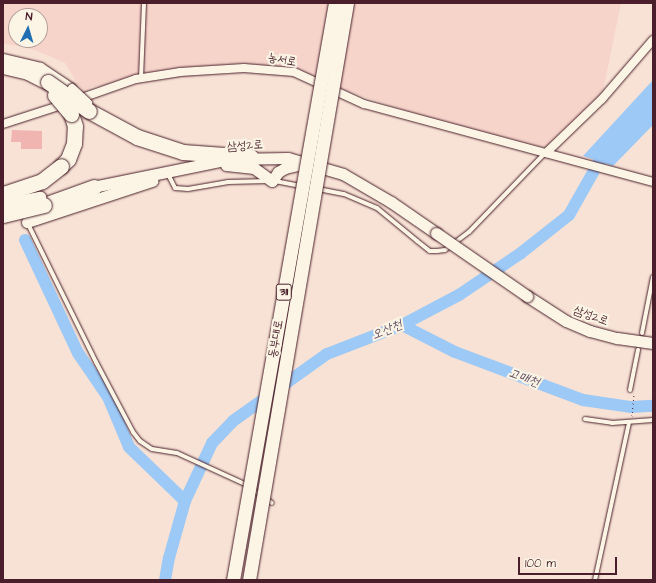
<!DOCTYPE html>
<html>
<head>
<meta charset="utf-8">
<style>
  body { margin:0 }
  #map { position:relative; width:656px; height:583px; overflow:hidden; background:#f8e2d5; font-family:"Architects Daughter","Poor Story",sans-serif }
  div>[style] { position:absolute }
  .built>* { inset:0; background:#f6d4ca }
  .water>* { inset:0; background:#9cc9f6 }
  .river>* { height:12px; margin:-6px; padding:0 6px; transform-origin:6px; border-radius:6px; background:#9cc9f6 }
  .building>* { inset:0; background:#f0b4b1 }
  .path>* { height:1px; margin-top:-0.5px; transform-origin:0; background:repeating-linear-gradient(90deg,#4a1f2b 0 1px,transparent 0 4px) }
  .roads { filter:drop-shadow(0 0 1px #4a1f2b) drop-shadow(0 0 1px #4a1f2b) }
  .service>* { height:4px; margin:-2px; padding:0 2px; transform-origin:2px; border-radius:2px; background:#fcf5e5 }
  .minor>* { height:8px; margin:-4px; padding:0 4px; transform-origin:4px; border-radius:4px; background:#fcf5e5 }
  .secondary>* { height:11px; margin:-5.5px; padding:0 5.5px; transform-origin:5.5px; border-radius:5.5px; background:#fcf5e5 }
  .motorway>* { height:15px; margin:-7.5px; padding:0 7.5px; transform-origin:7.5px; border-radius:7.5px; background:#fcf5e5 }
  .bridges { filter:drop-shadow(0 0 1px #4a1f2b) drop-shadow(0 0 1px #4a1f2b) }
  .minor-bridge>* { height:8px; margin:-4px; padding:0 4px; transform-origin:4px; border-radius:4px; background:#fcf5e5 }
  .secondary-bridge>* { height:11px; margin:-5.5px; padding:0 5.5px; transform-origin:5.5px; border-radius:5.5px; background:#fcf5e5 }
  .trunk-bridge>* { height:13px; margin:-6.5px; padding:0 6.5px; transform-origin:6.5px; border-radius:6.5px; background:#fcf5e5 }
  .motorway-bridge>* { height:15px; margin:-7.5px; padding:0 7.5px; transform-origin:7.5px; border-radius:7.5px; background:#fcf5e5 }
  span { translate:-50% -50%; white-space:nowrap; text-align:center; line-height:1.15; -webkit-text-stroke:4px #fcf5e5; paint-order:stroke }
  .shield-label span { padding:1px 3px; background:#fcf5e5; border:1px solid; border-radius:3px; -webkit-text-stroke-width:0 }
  .shield-label { font-size:11px; color:#4a1f2b; font-weight:700 }
  .street-label { font-size:12px; color:#4a1f2b }
  .water-label { font-size:13px; color:#635268; font-style:italic }
  .frame { position:absolute; inset:0; border:4px solid #4a1f2b; pointer-events:none }
  .north { position:absolute; left:8px; top:8px; width:40px; height:40px; box-sizing:border-box; background:#fcf5e5; border:1px solid #b59f9b; border-radius:50%; rotate:5deg; font-size:11px; font-weight:700; line-height:16px; text-align:center; color:#4a1f2b }
  .north::after { content:''; display:block; margin:auto; width:14px; height:18px; background:#1f6fb2; clip-path:polygon(50% 0,100% 100%,50% 72%,0 100%) }
  .scale { position:absolute; left:518px; top:557px; width:99px; height:18px; box-sizing:border-box; border:2px solid #4a1f2b; border-top:0; padding-left:5px; font-size:12px; line-height:14px; white-space:nowrap; color:#4a1f2b; -webkit-text-stroke:3px #fcf5e5; paint-order:stroke }
</style>
</head>
<body>
<div id="map">
  <div class="built">
    <i style="clip-path:polygon(evenodd,3px 3px,621px 3px,602px 96px,546px 148px,440px 123px,298px 74px,249px 70px,91px 87px,83px 93px,65px 63px,35px 50px,3px 43px,3px 3px,16px 16px,40px 16px,40px 40px,16px 40px,16px 16px)"></i>
  </div>
  <div class="water">
    <i style="clip-path:polygon(653px 80px,653px 125px,613px 166px,583px 156px)"></i>
  </div>
  <div class="river">
    <i style="left:25px;top:240px;width:125px;rotate:64.9deg"></i>
    <i style="left:78px;top:353px;width:53px;rotate:55.7deg"></i>
    <i style="left:108px;top:397px;width:54px;rotate:67.2deg"></i>
    <i style="left:129px;top:447px;width:78px;rotate:44deg"></i>
    <i style="left:402px;top:325px;width:59px;rotate:27deg"></i>
    <i style="left:455px;top:352px;width:137px;rotate:20.6deg"></i>
    <i style="left:583px;top:400px;width:49px;rotate:8.3deg"></i>
    <i style="left:631px;top:407px;width:22px;rotate:-3deg"></i>
    <i style="left:165px;top:580px;width:22px;rotate:-80deg"></i>
    <i style="left:169px;top:558px;width:59px;rotate:-74.3deg"></i>
    <i style="left:185px;top:501px;width:64px;rotate:-65deg"></i>
    <i style="left:212px;top:443px;width:30px;rotate:-46deg"></i>
    <i style="left:233px;top:421px;width:115px;rotate:-35.5deg"></i>
    <i style="left:327px;top:354px;width:80px;rotate:-21.1deg"></i>
    <i style="left:402px;top:325px;width:64px;rotate:-27.8deg"></i>
    <i style="left:459px;top:295px;width:75px;rotate:-34.1deg"></i>
    <i style="left:521px;top:253px;width:61px;rotate:-38.4deg"></i>
    <i style="left:569px;top:215px;width:61px;rotate:-60.5deg"></i>
    <i style="left:599px;top:162px;width:16px;rotate:-47deg"></i>
  </div>
  <div class="building">
    <i style="clip-path:polygon(12px 130px,42px 131px,42px 149px,21px 149px,21px 142px,11px 142px)"></i>
  </div>
  <div class="path">
    <i style="left:632px;top:416px;width:21px;rotate:-85deg"></i>
  </div>
  <div class="roads">
    <div class="service">
      <i style="left:141px;top:78px;width:75px;rotate:-87.7deg"></i>
      <i style="left:169px;top:176px;width:13px;rotate:63deg"></i>
      <i style="left:175px;top:188px;width:13px;rotate:4deg"></i>
      <i style="left:188px;top:189px;width:41px;rotate:-9.9deg"></i>
      <i style="left:228px;top:182px;width:40px;rotate:-1.4deg"></i>
      <i style="left:275px;top:181px;width:26px;rotate:11deg"></i>
      <i style="left:318px;top:189px;width:26px;rotate:11deg"></i>
      <i style="left:344px;top:194px;width:36px;rotate:23deg"></i>
      <i style="left:377px;top:208px;width:52px;rotate:39.5deg"></i>
      <i style="left:417px;top:241px;width:16px;rotate:38deg"></i>
      <i style="left:430px;top:251px;width:7px"></i>
      <i style="left:437px;top:251px;width:8px;rotate:-7deg"></i>
      <i style="left:445px;top:250px;width:30px;rotate:-37deg"></i>
      <i style="left:469px;top:232px;width:110px;rotate:-46.1deg"></i>
      <i style="left:27px;top:222px;width:156px;rotate:63.8deg"></i>
      <i style="left:96px;top:362px;width:79px;rotate:62.1deg"></i>
      <i style="left:133px;top:432px;width:11px;rotate:52deg"></i>
      <i style="left:140px;top:441px;width:14px;rotate:34deg"></i>
      <i style="left:152px;top:449px;width:25px;rotate:9deg"></i>
      <i style="left:177px;top:453px;width:77px;rotate:24.6deg"></i>
      <i style="left:642px;top:333px;width:57px;rotate:-78.9deg"></i>
      <i style="left:630px;top:390px;width:41px;rotate:-78.7deg"></i>
      <i style="left:585px;top:419px;width:27px;rotate:8deg"></i>
      <i style="left:612px;top:423px;width:41px;rotate:-4.2deg"></i>
      <i style="left:252px;top:489px;width:24px;rotate:35deg"></i>
      <i style="left:595px;top:580px;width:161px;rotate:-77.8deg"></i>
    </div>
    <div class="minor">
      <i style="left:3px;top:58px;width:39px;rotate:13deg"></i>
      <i style="left:41px;top:67px;width:37px;rotate:34deg"></i>
      <i style="left:76px;top:100px;width:64px;rotate:-19.3deg"></i>
      <i style="left:136px;top:79px;width:45px;rotate:-9deg"></i>
      <i style="left:180px;top:72px;width:64px;rotate:-3.6deg"></i>
      <i style="left:244px;top:68px;width:50px;rotate:4.6deg"></i>
      <i style="left:294px;top:72px;width:77px;rotate:24.6deg"></i>
      <i style="left:364px;top:104px;width:299px;rotate:15.1deg"></i>
      <i style="left:3px;top:124px;width:65px;rotate:-17.9deg"></i>
      <i style="left:546px;top:153px;width:78px;rotate:-44deg"></i>
      <i style="left:602px;top:99px;width:78px;rotate:-49.2deg"></i>
    </div>
    <div class="secondary">
      <i style="left:226px;top:165px;width:28px;rotate:6deg"></i>
      <i style="left:254px;top:168px;width:22px;rotate:36deg"></i>
      <i style="left:272px;top:181px;width:11px;rotate:-56deg"></i>
      <i style="left:278px;top:172px;width:8px;rotate:-30deg"></i>
      <i style="left:285px;top:168px;width:18px;rotate:-13deg"></i>
      <i style="left:88px;top:188px;width:144px;rotate:-11.6deg"></i>
      <i style="left:229px;top:159px;width:59px;rotate:-1deg"></i>
      <i style="left:288px;top:158px;width:57px;rotate:16.2deg"></i>
      <i style="left:343px;top:174px;width:56px;rotate:30.3deg"></i>
      <i style="left:391px;top:202px;width:55px;rotate:34.6deg"></i>
      <i style="left:27px;top:222px;width:132px;rotate:-18.2deg"></i>
      <i style="left:527px;top:296px;width:46px;rotate:32.7deg"></i>
      <i style="left:566px;top:321px;width:26px;rotate:23deg"></i>
      <i style="left:590px;top:331px;width:28px;rotate:15deg"></i>
      <i style="left:617px;top:338px;width:36px;rotate:8deg"></i>
    </div>
    <div class="motorway">
      <i style="left:3px;top:66px;width:26px;rotate:13deg"></i>
      <i style="left:28px;top:72px;width:22px;rotate:27deg"></i>
      <i style="left:89px;top:111px;width:55px;rotate:28.4deg"></i>
      <i style="left:137px;top:137px;width:48px;rotate:18.1deg"></i>
      <i style="left:183px;top:152px;width:68px;rotate:4.2deg"></i>
      <i style="left:61px;top:166px;width:10px;rotate:-45deg"></i>
      <i style="left:68px;top:159px;width:17px;rotate:-69deg"></i>
      <i style="left:74px;top:143px;width:17px;rotate:-87deg"></i>
      <i style="left:75px;top:126px;width:13px;rotate:-108deg"></i>
      <i style="left:44px;top:205px;width:53px;rotate:-19.8deg"></i>
    </div>
  </div>
  <div class="bridges">
    <div class="minor-bridge">
      <i style="left:72px;top:88px;width:22px;rotate:43deg"></i>
    </div>
    <div class="secondary-bridge">
      <i style="left:3px;top:204px;width:38px;rotate:-11deg"></i>
      <i style="left:436px;top:233px;width:111px;rotate:34.7deg"></i>
    </div>
    <div class="trunk-bridge">
      <i style="left:233px;top:580px;width:586px;rotate:-79.98deg"></i>
      <i style="left:249px;top:580px;width:585px;rotate:-80.36deg"></i>
    </div>
    <div class="motorway-bridge">
      <i style="left:48px;top:82px;width:50px;rotate:35.3deg"></i>
      <i style="left:55px;top:95px;width:25px;rotate:50deg"></i>
      <i style="left:3px;top:194px;width:41px;rotate:-18.4deg"></i>
      <i style="left:42px;top:181px;width:24px;rotate:-38deg"></i>
      <i style="left:3px;top:215px;width:42px;rotate:-13.7deg"></i>
    </div>
  </div>
  <div class="shield-label">
    <span style="left:284px;top:292px">311</span>
  </div>
  <div class="street-label">
    <span style="left:282px;top:60px;rotate:10deg">농서로</span>
    <span style="left:245px;top:146px;rotate:-4deg">삼성2로</span>
    <span style="left:591px;top:316px;rotate:20deg">삼성2로</span>
    <span style="left:276px;top:339px;rotate:-80deg">동부대로</span>
  </div>
  <div class="water-label">
    <span style="left:387px;top:330px;rotate:-22deg">오산천</span>
    <span style="left:524px;top:378px;rotate:20deg">고매천</span>
  </div>
  <div class="frame"></div>
  <div class="north">N</div>
  <div class="scale">100 m</div>
</div>
</body>
</html>
